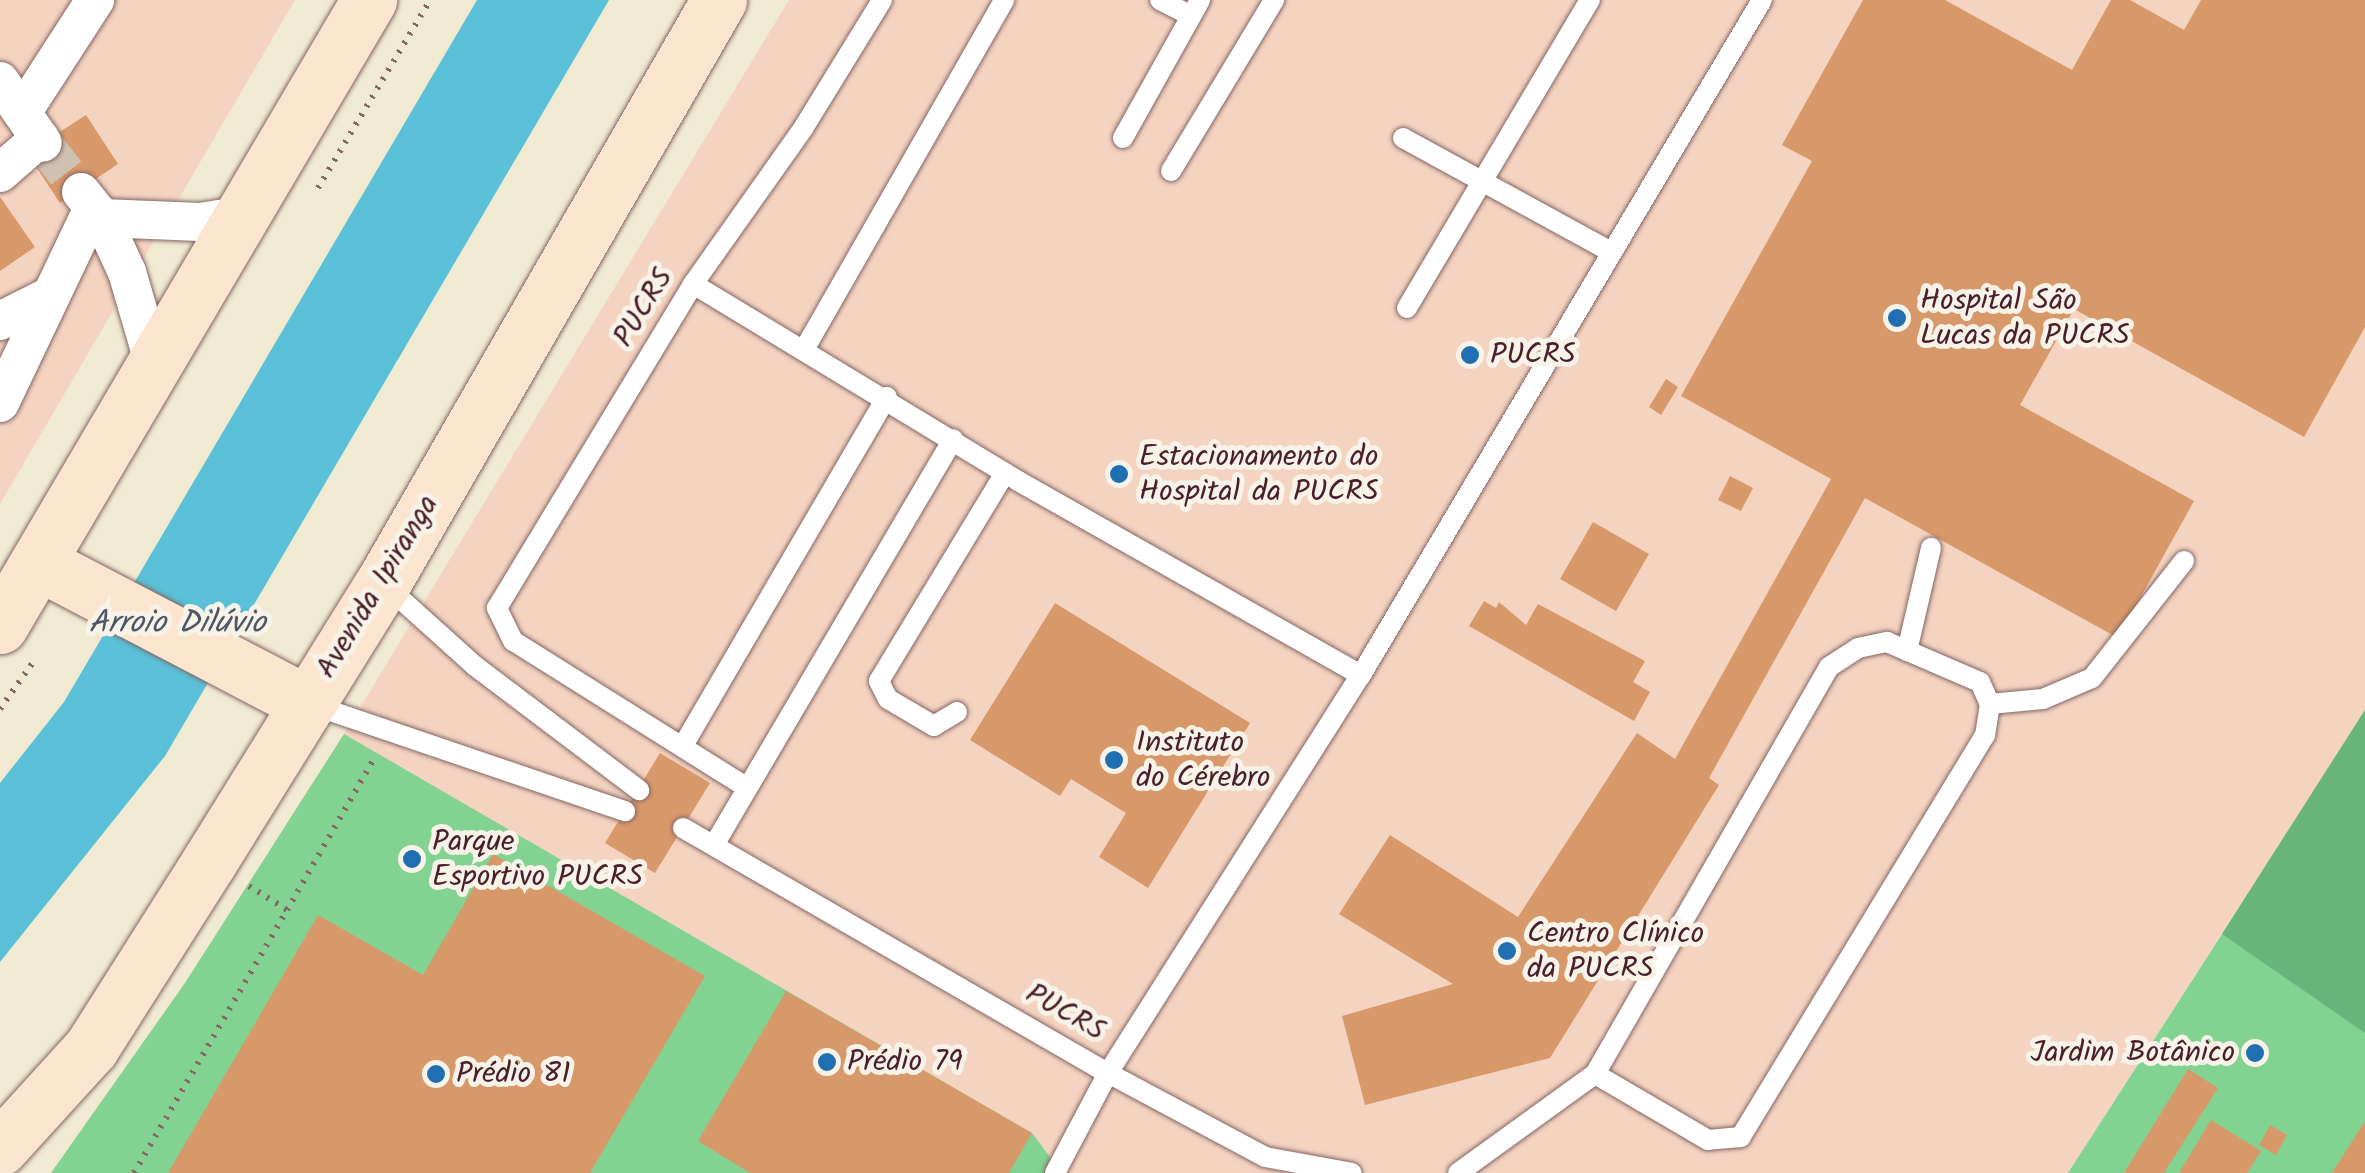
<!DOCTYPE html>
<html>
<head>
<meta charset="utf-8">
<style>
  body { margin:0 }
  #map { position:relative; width:2365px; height:1173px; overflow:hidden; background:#f0ead2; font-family:Kalam,sans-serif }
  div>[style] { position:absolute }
  .built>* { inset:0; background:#f4d3c0 }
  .green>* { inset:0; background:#82d292 }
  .forest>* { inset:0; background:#69b47c }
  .water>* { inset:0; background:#59c0d7 }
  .building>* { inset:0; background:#d8996a }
  .street-tunnel>* { height:38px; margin-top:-19px; transform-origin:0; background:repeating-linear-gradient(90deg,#cfc1b1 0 38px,transparent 0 57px) }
  .path>* { height:6px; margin-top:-3px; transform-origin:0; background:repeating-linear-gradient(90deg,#846665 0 2.5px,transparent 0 10.5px) }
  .roads { filter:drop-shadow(0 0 2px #846665) drop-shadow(0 0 2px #846665) }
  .lane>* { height:20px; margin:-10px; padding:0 10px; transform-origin:10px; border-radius:10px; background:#fff }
  .street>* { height:38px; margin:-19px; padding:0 19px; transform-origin:19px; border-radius:19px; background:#fff }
  .secondary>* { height:55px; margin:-27.5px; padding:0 27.5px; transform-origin:27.5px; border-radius:27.5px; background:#fce5cf }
  .dots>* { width:28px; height:28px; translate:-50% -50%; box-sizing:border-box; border:5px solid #f7f3e8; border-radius:50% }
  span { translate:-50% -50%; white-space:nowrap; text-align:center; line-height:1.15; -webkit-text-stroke:10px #f7f3e8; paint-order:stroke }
  .poi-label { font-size:30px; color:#4a1f2b }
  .left { translate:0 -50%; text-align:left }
  .right { translate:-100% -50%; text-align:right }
  .street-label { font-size:30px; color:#4a1f2b }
  .water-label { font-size:32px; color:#4f5767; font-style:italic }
</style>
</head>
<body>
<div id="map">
  <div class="built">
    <i style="clip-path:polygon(0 0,295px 0,0 504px)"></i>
    <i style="clip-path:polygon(789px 0,2365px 0,2365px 710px,2068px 1173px,51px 1173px,185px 983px,344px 734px)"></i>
  </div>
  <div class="green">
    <i style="clip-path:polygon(2365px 710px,2365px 1173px,2068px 1173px,2222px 934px)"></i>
    <i style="clip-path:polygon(344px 734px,1032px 1133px,1062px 1173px,51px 1173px,185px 983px)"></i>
  </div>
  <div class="forest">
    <i style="clip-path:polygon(2365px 710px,2365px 1033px,2222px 934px)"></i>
  </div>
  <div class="water">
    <i style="clip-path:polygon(477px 0,609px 0,165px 756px,0 962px,0 783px,64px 702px)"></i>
  </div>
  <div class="building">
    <i style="clip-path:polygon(1863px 0,1945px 0,2072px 70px,2111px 0,2130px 0,2184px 30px,2201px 0,2365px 0,2365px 327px,2304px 437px,2074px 309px,2020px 405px,2194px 501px,2118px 638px,1865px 498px,1709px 778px,1719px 785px,1550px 1058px,1365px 1105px,1342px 1016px,1453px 984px,1339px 914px,1390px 835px,1518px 917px,1637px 733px,1675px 759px,1831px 479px,1681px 396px,1812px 161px,1782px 145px)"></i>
    <i style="clip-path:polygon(86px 115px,118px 164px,60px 203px,27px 153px)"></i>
    <i style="clip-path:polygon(0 197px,35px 247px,0 271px)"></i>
    <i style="clip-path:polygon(1666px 379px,1678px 387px,1661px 415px,1649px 407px)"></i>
    <i style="clip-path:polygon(1730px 476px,1753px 488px,1741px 511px,1718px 500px)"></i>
    <i style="clip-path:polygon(1593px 522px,1649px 554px,1616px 611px,1560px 579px)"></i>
    <i style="clip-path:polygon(1484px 601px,1496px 608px,1499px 602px,1526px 625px,1538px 604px,1645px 661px,1633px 682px,1650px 692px,1634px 721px,1469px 626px)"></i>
    <i style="clip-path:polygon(1055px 603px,1250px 723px,1148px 888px,1099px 857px,1126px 813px,1071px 779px,1060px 796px,970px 740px)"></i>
    <i style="clip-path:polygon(660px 753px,710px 783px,655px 873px,605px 843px)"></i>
    <i style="clip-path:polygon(493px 854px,705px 976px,590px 1173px,168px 1173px,318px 915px,423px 975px)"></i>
    <i style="clip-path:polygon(786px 991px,1032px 1133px,1009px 1173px,750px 1173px,698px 1141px)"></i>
    <i style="clip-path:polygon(2188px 1069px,2218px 1088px,2164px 1173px,2124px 1173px)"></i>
    <i style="clip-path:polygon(2211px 1120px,2261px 1151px,2247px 1173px,2179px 1173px)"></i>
    <i style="clip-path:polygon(2365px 1121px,2365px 1173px,2332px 1173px)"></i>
    <i style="clip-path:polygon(2270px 1125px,2287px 1135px,2276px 1155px,2259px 1145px)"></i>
  </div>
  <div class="street-tunnel">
    <i style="left:43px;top:143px;width:59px;rotate:52.5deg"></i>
  </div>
  <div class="path">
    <i style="left:318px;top:188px;width:219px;rotate:-59.2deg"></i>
    <i style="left:0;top:709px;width:59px;rotate:-54.7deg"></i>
    <i style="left:249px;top:886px;width:45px;rotate:32.3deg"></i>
    <i style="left:287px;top:910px;width:177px;rotate:-60.1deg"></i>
    <i style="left:134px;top:1173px;width:304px;rotate:-59.8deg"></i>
  </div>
  <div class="roads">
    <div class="lane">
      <i style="left:1160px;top:0;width:35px;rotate:27deg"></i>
      <i style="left:1123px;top:138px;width:158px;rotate:-60.8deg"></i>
      <i style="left:1403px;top:138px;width:237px;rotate:28.7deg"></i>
      <i style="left:1171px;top:171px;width:200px;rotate:-58.9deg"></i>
      <i style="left:693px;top:284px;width:380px;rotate:31.2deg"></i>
      <i style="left:1018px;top:481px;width:394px;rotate:29.5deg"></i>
      <i style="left:1407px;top:308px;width:358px;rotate:-59.3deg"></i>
      <i style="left:805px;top:348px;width:401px;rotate:-60.2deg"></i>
      <i style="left:384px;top:584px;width:122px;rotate:42deg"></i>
      <i style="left:475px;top:666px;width:206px;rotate:37.1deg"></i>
      <i style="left:1907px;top:651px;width:106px;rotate:-76.9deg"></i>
      <i style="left:310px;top:704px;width:333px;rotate:18.8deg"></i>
      <i style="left:1990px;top:704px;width:53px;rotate:-5.4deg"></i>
      <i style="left:2043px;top:699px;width:53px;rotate:-23.2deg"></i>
      <i style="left:2092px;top:678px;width:149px;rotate:-51.8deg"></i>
      <i style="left:957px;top:712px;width:27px;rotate:149deg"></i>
      <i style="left:934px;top:726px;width:53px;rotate:-149.6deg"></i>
      <i style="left:888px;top:699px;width:20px;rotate:-117deg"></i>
      <i style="left:879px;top:681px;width:243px;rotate:-58.8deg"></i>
      <i style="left:684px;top:744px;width:402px;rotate:-59.7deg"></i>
      <i style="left:746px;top:787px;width:275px;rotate:-147.9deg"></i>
      <i style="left:513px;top:641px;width:37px;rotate:-116deg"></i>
      <i style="left:497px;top:608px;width:379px;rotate:-58.8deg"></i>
      <i style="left:693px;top:284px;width:192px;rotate:-54.7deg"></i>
      <i style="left:804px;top:127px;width:149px;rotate:-58.4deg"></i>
      <i style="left:683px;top:828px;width:491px;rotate:30deg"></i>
      <i style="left:1108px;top:1073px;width:472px;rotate:-57.6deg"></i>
      <i style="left:1361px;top:675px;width:785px;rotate:-59.29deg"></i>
      <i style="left:714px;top:845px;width:471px;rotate:-59.5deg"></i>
      <i style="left:1055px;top:1173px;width:113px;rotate:-62.1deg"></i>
      <i style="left:1108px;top:1073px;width:178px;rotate:28.1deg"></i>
      <i style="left:1265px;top:1157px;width:88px;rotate:10.4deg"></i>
      <i style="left:1458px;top:1173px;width:169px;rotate:-35.9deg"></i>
      <i style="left:1595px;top:1074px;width:469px;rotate:-60.1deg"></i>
      <i style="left:1829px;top:667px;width:35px;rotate:-33deg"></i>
      <i style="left:1858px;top:648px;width:30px;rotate:-12deg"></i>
      <i style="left:1887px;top:642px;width:101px;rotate:23.3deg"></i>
      <i style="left:1980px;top:682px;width:24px;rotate:66deg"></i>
      <i style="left:1990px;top:704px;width:31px;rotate:99deg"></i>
      <i style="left:1985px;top:735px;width:470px;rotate:121.3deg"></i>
      <i style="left:1741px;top:1137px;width:33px;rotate:175deg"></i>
      <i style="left:1708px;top:1140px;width:131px;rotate:-149.7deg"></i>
    </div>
    <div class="street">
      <i style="left:0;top:81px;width:75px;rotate:55.3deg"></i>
      <i style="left:22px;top:113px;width:135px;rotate:-57.1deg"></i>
      <i style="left:0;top:173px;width:53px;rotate:-41.2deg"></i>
      <i style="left:81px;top:192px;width:33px;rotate:51deg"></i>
      <i style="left:102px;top:218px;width:60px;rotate:65.2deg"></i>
      <i style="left:127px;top:272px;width:100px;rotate:73.7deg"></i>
      <i style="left:102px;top:218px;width:98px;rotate:2.3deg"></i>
      <i style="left:200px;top:222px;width:45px;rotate:-9deg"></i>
      <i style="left:0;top:321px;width:54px;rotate:-26.6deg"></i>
      <i style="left:0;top:403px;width:216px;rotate:-64.5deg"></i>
    </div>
    <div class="secondary">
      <i style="left:39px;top:563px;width:302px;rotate:27.6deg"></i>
      <i style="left:0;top:626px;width:727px;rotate:-59.48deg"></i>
      <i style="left:0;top:1148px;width:135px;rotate:-47.7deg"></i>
      <i style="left:91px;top:1048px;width:220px;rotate:-57.6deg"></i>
      <i style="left:209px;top:862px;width:329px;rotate:-58.1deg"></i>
      <i style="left:383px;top:583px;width:673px;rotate:-60.04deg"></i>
    </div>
  </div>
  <div class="dots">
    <i style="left:1897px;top:318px;background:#1f6fb2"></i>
    <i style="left:1470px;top:355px;background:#1f6fb2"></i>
    <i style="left:1119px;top:474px;background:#1f6fb2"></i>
    <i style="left:1114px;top:760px;background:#1f6fb2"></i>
    <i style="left:412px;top:859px;background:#1f6fb2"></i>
    <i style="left:1507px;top:951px;background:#1f6fb2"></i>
    <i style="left:2255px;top:1053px;background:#1f6fb2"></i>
    <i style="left:827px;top:1062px;background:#1f6fb2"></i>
    <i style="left:436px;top:1074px;background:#1f6fb2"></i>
  </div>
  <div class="poi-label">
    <span class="left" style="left:1920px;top:318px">Hospital São<br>Lucas da PUCRS</span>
    <span class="left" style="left:1490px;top:355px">PUCRS</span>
    <span class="left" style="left:1139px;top:474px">Estacionamento do<br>Hospital da PUCRS</span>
    <span class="left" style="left:1136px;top:760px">Instituto<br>do Cérebro</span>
    <span class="left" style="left:432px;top:859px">Parque<br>Esportivo PUCRS</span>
    <span class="left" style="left:1527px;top:951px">Centro Clínico<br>da PUCRS</span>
    <span class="right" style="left:2235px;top:1053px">Jardim Botânico</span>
    <span class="left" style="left:847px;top:1062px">Prédio 79</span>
    <span class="left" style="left:456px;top:1074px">Prédio 81</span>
  </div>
  <div class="street-label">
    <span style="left:644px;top:308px;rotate:-58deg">PUCRS</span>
    <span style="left:378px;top:587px;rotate:-59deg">Avenida Ipiranga</span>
    <span style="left:1065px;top:1013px;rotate:30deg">PUCRS</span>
  </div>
  <div class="water-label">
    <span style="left:177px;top:624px">Arroio Dilúvio</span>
  </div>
</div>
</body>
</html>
